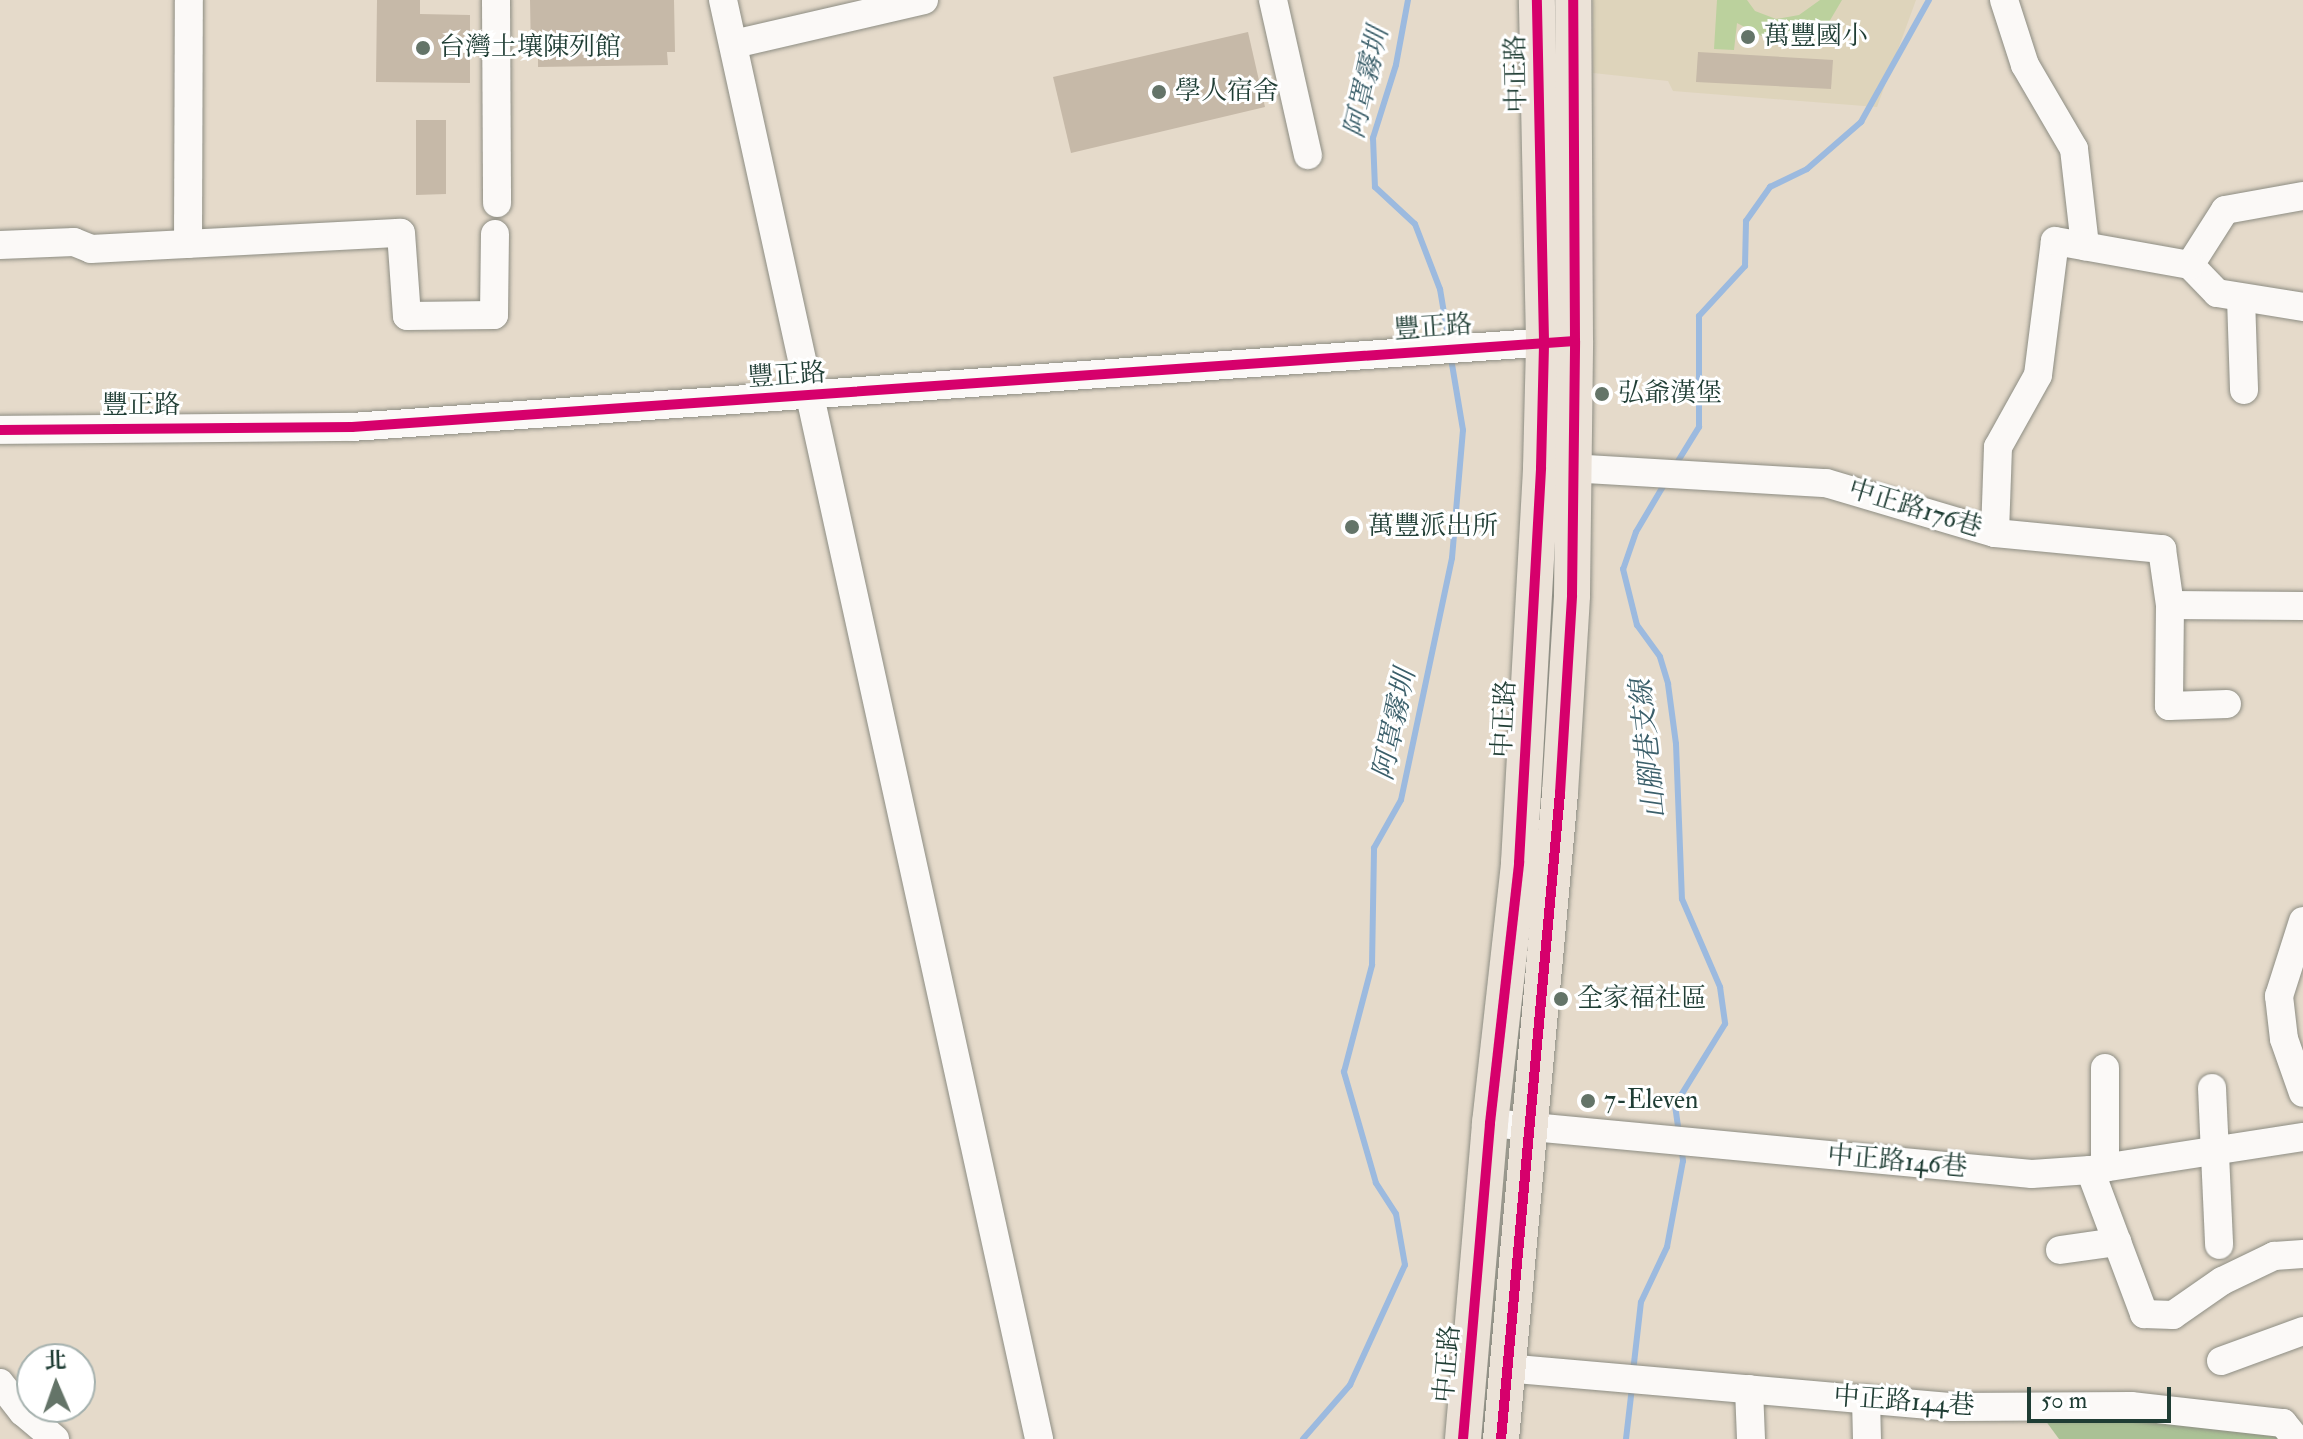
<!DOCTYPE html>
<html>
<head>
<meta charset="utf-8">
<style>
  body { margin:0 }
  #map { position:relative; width:2303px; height:1439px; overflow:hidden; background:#e5daca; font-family:"IM FELL Double Pica","Noto Serif TC",serif }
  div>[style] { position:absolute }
  .built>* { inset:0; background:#ded4bb }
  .green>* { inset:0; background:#bbd19d }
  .forest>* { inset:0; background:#aac195 }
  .stream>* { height:6px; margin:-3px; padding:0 3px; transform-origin:3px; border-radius:3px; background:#9cbadf }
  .building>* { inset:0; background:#c6b9a8 }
  .roads { filter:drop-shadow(0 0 2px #8d8d83) drop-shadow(0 0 2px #8d8d83) }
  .minor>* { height:28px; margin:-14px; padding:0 14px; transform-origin:14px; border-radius:14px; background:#fbf9f7 }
  .major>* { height:36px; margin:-18px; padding:0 18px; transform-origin:18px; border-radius:18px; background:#ebe2d7 }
  .cycleway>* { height:10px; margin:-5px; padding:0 5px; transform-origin:5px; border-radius:5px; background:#d6006c }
  .dots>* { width:22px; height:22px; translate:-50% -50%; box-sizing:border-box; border:4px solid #fff; border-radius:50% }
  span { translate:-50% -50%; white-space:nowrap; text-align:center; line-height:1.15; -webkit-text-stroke:6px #fff; paint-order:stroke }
  .poi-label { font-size:26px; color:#1f3d34 }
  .left { translate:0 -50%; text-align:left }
  .street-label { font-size:26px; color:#1f3d34 }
  .water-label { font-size:28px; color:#3b5f6a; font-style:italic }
  .north { position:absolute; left:16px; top:1343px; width:80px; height:80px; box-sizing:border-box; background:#fff; border:2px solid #a5b1ae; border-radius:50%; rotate:358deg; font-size:22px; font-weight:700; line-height:32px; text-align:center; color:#1f3d34 }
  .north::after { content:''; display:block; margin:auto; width:28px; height:36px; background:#647468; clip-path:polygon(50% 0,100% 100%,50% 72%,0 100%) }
  .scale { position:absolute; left:2027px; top:1387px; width:144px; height:36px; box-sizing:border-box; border:4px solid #1f3d34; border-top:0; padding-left:10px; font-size:24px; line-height:28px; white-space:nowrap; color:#1f3d34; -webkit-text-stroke:6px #fff; paint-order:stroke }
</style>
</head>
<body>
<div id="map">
  <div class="built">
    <i style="clip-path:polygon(1593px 0,1916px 0,1877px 107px,1673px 91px,1668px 81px,1593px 73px)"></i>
  </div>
  <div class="green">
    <i style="clip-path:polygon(1717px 0,1747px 0,1755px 11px,1776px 19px,1799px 15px,1820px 0,1842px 0,1829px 22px,1793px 42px,1773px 42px,1737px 23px,1734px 50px,1714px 49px)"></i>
  </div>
  <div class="forest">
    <i style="clip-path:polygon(2031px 1401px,2303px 1439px,2059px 1439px)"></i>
  </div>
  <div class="stream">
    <i style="left:1408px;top:0;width:66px;rotate:100.5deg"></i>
    <i style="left:1396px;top:65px;width:77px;rotate:107.5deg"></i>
    <i style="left:1373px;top:138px;width:49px;rotate:87.7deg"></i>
    <i style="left:1375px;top:187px;width:54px;rotate:42.8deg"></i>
    <i style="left:1415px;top:224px;width:70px;rotate:69deg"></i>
    <i style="left:1440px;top:289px;width:55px;rotate:80.5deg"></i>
    <i style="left:1675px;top:466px;width:46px;rotate:-58.4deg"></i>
    <i style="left:1699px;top:427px;width:111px;rotate:-90deg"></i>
    <i style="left:1699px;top:316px;width:68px;rotate:-47.4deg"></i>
    <i style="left:1745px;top:266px;width:45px;rotate:-88.7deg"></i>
    <i style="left:1746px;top:221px;width:42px;rotate:-54.8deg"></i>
    <i style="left:1770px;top:187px;width:41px;rotate:-25.9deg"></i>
    <i style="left:1807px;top:169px;width:72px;rotate:-41deg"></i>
    <i style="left:1861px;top:122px;width:140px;rotate:-60.9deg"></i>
    <i style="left:1665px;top:483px;width:57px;rotate:120.6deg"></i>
    <i style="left:1636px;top:532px;width:39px;rotate:109deg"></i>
    <i style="left:1623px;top:569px;width:58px;rotate:76deg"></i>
    <i style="left:1637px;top:625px;width:39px;rotate:54deg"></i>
    <i style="left:1660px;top:657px;width:28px;rotate:73deg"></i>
    <i style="left:1668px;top:684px;width:61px;rotate:82.4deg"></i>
    <i style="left:1676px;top:744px;width:155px;rotate:87.8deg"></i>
    <i style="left:1682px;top:899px;width:96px;rotate:66.6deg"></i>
    <i style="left:1720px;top:987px;width:37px;rotate:82deg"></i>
    <i style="left:1725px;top:1024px;width:95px;rotate:121.7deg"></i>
    <i style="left:1675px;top:1105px;width:27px;rotate:82deg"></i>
    <i style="left:1633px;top:1372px;width:70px;rotate:-83.5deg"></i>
    <i style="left:1641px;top:1302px;width:61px;rotate:-64.7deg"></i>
    <i style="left:1667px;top:1247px;width:87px;rotate:-79.5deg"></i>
    <i style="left:1683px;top:1161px;width:10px;rotate:-96deg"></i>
    <i style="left:1303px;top:1439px;width:72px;rotate:-49deg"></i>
    <i style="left:1350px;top:1385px;width:132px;rotate:-65.4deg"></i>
    <i style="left:1405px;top:1265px;width:52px;rotate:-100deg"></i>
    <i style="left:1396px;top:1214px;width:37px;rotate:-123deg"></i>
    <i style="left:1376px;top:1183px;width:116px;rotate:-106.1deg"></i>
    <i style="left:1344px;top:1072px;width:111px;rotate:-75.3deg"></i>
    <i style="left:1372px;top:965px;width:117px;rotate:-89deg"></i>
    <i style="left:1374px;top:848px;width:55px;rotate:-60.6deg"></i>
    <i style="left:1401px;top:800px;width:247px;rotate:-78.1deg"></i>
    <i style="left:1452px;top:558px;width:128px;rotate:-85.1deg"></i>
    <i style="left:1463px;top:430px;width:73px;rotate:-99.5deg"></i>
    <i style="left:1626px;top:1439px;width:52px;rotate:-83.4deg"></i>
  </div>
  <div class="building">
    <i style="clip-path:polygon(377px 0,420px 0,420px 14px,470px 15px,470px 83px,376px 82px)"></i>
    <i style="clip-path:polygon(530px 0,674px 0,675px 52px,667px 52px,668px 65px,538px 67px,538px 54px,531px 54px)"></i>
    <i style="clip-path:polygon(1248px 32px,1265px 107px,1071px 153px,1053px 77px)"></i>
    <i style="clip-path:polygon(1698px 52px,1833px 60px,1831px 89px,1696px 82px)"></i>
    <i style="clip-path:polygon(416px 120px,446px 120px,446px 194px,416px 195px)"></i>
  </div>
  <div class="roads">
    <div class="minor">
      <i style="left:496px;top:0;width:203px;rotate:89.7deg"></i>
      <i style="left:723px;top:0;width:1473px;rotate:77.61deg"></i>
      <i style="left:1273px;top:0;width:159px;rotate:77.3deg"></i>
      <i style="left:2004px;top:0;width:68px;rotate:72.1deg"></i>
      <i style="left:2025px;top:65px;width:97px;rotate:59.7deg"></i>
      <i style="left:2074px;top:149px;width:98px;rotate:83.5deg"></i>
      <i style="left:734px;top:44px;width:195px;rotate:-13deg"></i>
      <i style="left:188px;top:244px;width:244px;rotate:-89.8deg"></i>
      <i style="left:0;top:245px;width:74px;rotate:-2.3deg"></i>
      <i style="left:74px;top:242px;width:18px;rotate:22deg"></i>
      <i style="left:91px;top:249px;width:310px;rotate:-3deg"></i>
      <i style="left:401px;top:233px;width:83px;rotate:85.9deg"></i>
      <i style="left:407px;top:316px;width:87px;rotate:-0.7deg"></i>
      <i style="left:494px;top:315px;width:81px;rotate:-89.3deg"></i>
      <i style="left:2190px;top:265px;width:65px;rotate:-57.5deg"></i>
      <i style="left:2225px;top:210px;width:79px;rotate:-10.2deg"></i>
      <i style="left:2190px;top:265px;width:39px;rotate:46deg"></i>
      <i style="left:2217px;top:293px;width:87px;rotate:9.2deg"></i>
      <i style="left:2241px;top:298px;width:92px;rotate:88.1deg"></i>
      <i style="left:0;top:430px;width:352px;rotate:-0.5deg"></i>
      <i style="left:352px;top:427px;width:1215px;rotate:-4.06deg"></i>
      <i style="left:1554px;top:467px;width:272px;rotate:3.4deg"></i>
      <i style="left:1826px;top:483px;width:176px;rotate:16.5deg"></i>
      <i style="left:1995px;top:533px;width:86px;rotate:-88deg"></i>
      <i style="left:1998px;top:447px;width:82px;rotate:-60.9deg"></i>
      <i style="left:2038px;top:375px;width:135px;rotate:-82.8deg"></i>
      <i style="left:2055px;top:241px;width:137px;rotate:10.1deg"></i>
      <i style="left:1995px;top:533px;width:168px;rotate:5.5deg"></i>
      <i style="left:2162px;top:549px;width:57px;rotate:81.9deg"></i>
      <i style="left:2170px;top:605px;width:133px;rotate:0.4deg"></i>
      <i style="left:2170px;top:605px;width:101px;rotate:90.6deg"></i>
      <i style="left:2169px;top:706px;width:58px;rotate:-2deg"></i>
      <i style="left:2303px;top:921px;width:79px;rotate:107.7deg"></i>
      <i style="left:2279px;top:996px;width:43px;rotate:83.4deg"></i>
      <i style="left:2284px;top:1039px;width:57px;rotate:70.6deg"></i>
      <i style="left:2212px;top:1088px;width:157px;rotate:87.4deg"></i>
      <i style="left:1490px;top:1123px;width:544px;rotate:5.38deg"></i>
      <i style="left:2032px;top:1174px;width:58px;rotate:-3.9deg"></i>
      <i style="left:2090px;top:1170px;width:216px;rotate:-8.8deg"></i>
      <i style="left:2105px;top:1168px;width:100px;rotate:-90deg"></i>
      <i style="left:2090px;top:1170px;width:154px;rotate:69.4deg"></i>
      <i style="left:2144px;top:1314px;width:29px;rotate:2deg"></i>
      <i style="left:2173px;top:1315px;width:60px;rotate:-34.8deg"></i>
      <i style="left:2222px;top:1281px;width:58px;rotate:-25.7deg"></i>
      <i style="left:2274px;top:1256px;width:29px;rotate:-4deg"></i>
      <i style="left:2060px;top:1250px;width:58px;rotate:-8deg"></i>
      <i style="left:2221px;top:1361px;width:87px;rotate:-20.1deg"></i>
      <i style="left:1505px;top:1368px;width:446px;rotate:5deg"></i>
      <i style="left:1949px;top:1407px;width:182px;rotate:-0.3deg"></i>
      <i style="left:2131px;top:1406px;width:153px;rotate:6.4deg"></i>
      <i style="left:2283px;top:1423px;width:21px;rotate:51deg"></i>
      <i style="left:0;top:1383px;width:37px;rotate:52deg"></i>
      <i style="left:23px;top:1412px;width:42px;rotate:40.2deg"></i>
      <i style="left:1749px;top:1389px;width:50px;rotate:87.7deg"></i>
      <i style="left:1866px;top:1399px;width:40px;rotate:88.6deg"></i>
    </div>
    <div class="major">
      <i style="left:1463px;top:1439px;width:317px;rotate:-85.1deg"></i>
      <i style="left:1490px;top:1123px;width:262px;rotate:-83.6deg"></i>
      <i style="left:1519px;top:863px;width:396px;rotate:-86.8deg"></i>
      <i style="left:1541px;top:468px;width:127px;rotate:-88.6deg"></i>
      <i style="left:1544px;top:341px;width:341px;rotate:-91.2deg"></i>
      <i style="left:1501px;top:1439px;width:649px;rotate:-84.78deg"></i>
      <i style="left:1560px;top:793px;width:198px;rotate:-86.5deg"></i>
      <i style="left:1572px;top:595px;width:254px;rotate:-89.3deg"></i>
      <i style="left:1575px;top:341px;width:341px;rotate:-90.3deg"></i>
    </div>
  </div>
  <div class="cycleway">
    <i style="left:0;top:430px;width:352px;rotate:-0.5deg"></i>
    <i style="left:352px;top:427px;width:1226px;rotate:-4.02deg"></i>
    <i style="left:1463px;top:1439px;width:317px;rotate:-85.1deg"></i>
    <i style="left:1490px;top:1123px;width:262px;rotate:-83.6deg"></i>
    <i style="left:1519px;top:863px;width:396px;rotate:-86.8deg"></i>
    <i style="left:1541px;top:468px;width:127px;rotate:-88.6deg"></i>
    <i style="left:1544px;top:341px;width:341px;rotate:-91.2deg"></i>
    <i style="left:1501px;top:1439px;width:649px;rotate:-84.78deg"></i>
    <i style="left:1560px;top:793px;width:198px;rotate:-86.5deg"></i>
    <i style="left:1572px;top:595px;width:254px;rotate:-89.3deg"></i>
    <i style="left:1575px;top:341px;width:341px;rotate:-90.3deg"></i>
  </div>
  <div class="dots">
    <i style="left:1748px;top:37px;background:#647468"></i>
    <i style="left:423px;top:48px;background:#647468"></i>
    <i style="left:1159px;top:92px;background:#647468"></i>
    <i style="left:1602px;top:394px;background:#647468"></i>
    <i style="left:1352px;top:527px;background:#647468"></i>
    <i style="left:1561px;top:999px;background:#647468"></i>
    <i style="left:1588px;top:1101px;background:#647468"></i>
  </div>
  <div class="poi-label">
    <span class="left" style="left:1764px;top:37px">萬豐國小</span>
    <span class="left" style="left:439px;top:48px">台灣土壤陳列館</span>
    <span class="left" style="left:1175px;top:92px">學人宿舍</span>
    <span class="left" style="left:1618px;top:394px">弘爺漢堡</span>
    <span class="left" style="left:1368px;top:527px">萬豐派出所</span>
    <span class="left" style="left:1577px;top:999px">全家福社區</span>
    <span class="left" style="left:1604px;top:1101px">7-Eleven</span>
  </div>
  <div class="street-label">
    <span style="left:1517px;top:74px;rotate:-91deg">中正路</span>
    <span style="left:1433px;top:328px;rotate:-4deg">豐正路</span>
    <span style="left:787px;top:376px;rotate:-4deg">豐正路</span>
    <span style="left:141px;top:406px">豐正路</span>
    <span style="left:1915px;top:509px;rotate:17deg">中正路176巷</span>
    <span style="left:1505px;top:719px;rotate:-87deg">中正路</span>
    <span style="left:1897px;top:1162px;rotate:5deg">中正路146巷</span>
    <span style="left:1448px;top:1364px;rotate:-85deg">中正路</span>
    <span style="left:1904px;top:1402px;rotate:4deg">中正路144巷</span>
  </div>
  <div class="water-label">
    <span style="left:1367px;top:83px;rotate:-77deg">阿罩霧圳</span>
    <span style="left:1395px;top:725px;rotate:-78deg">阿罩霧圳</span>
    <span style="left:1649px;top:749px;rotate:-96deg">山腳巷支線</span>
  </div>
  <div class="north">北</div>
  <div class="scale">50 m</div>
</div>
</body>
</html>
